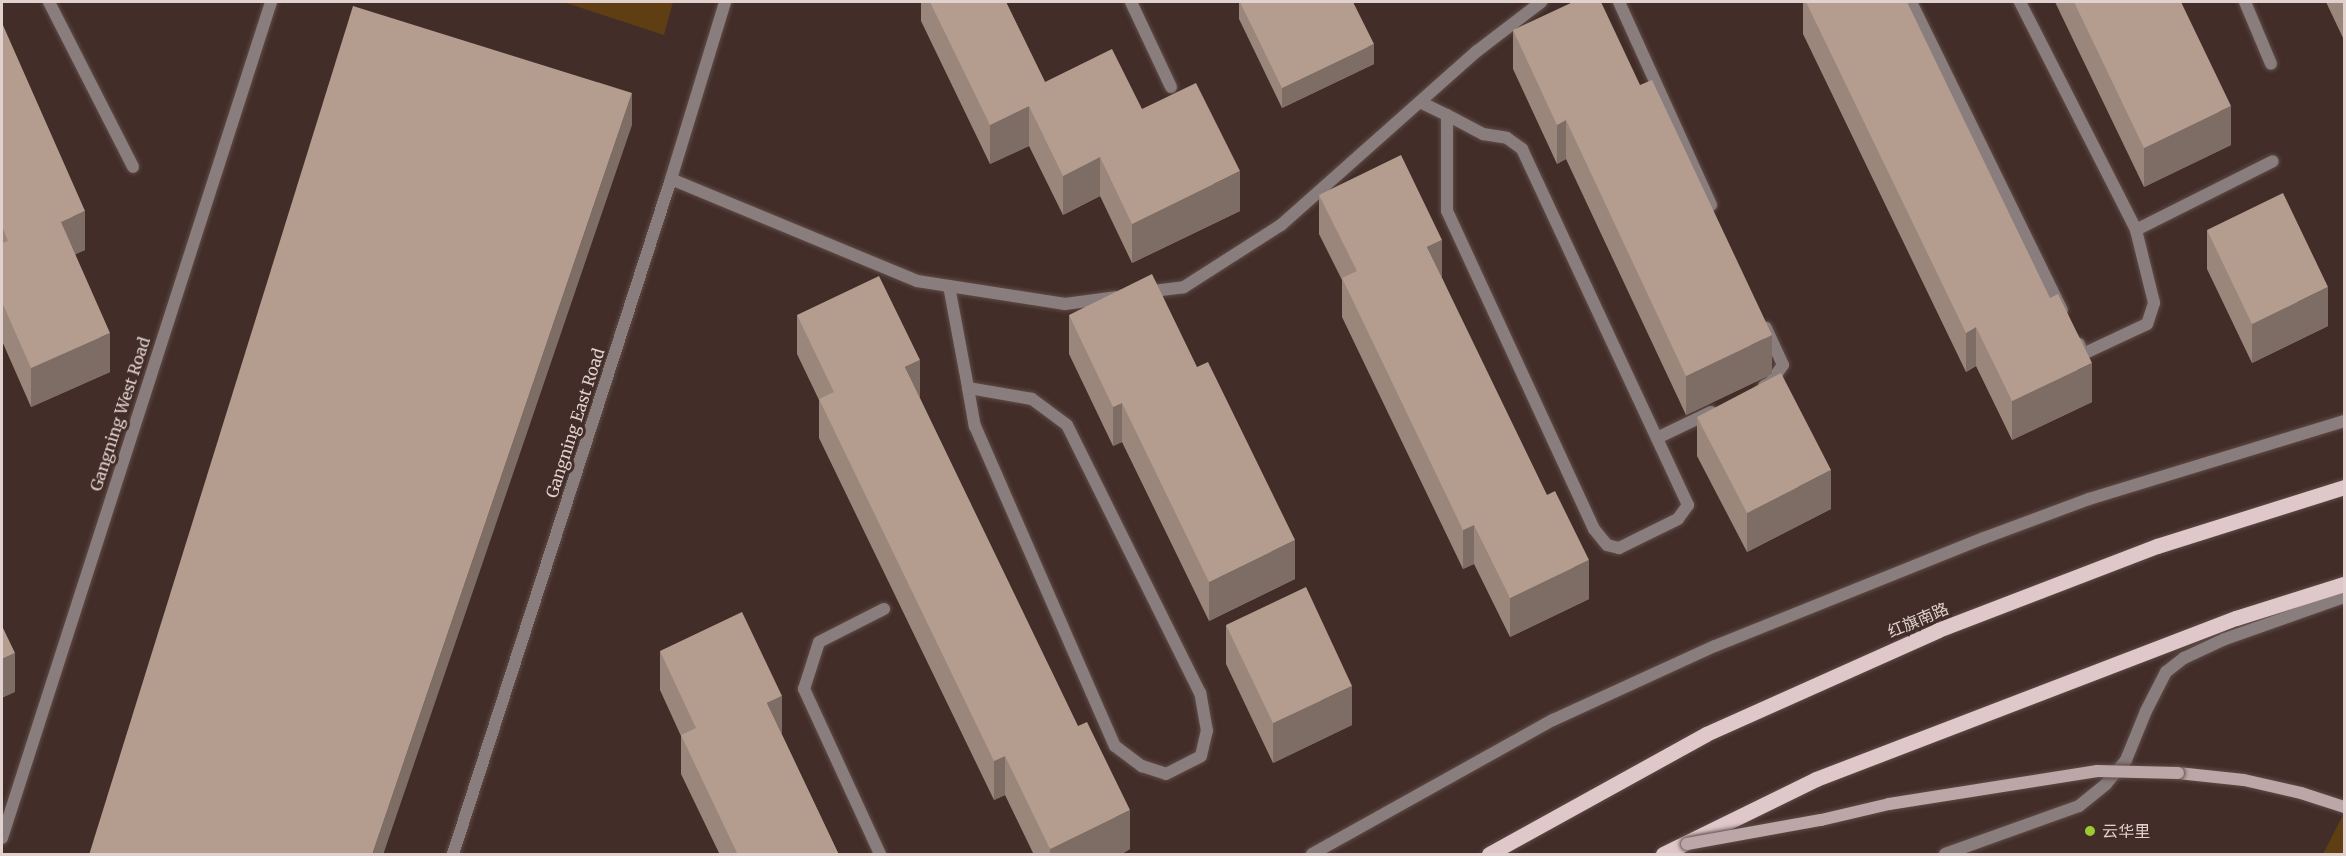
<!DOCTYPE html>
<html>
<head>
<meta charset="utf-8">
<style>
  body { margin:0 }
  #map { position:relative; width:2346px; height:856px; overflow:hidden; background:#422d28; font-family:Merriweather,"Noto Sans SC",serif }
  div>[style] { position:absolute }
  .green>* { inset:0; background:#5f3e14 }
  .roads { filter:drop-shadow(0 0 2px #5f4b46) drop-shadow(0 0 2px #5f4b46) }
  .service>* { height:12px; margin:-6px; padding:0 6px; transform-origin:6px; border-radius:6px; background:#897d7e }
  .minor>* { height:12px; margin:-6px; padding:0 6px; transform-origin:6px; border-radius:6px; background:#897d7e }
  .secondary>* { height:12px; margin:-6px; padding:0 6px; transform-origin:6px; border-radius:6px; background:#bba7a8 }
  .primary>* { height:15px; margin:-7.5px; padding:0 7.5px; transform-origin:7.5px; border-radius:7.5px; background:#e0c7c9 }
  .bridges { filter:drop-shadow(0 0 2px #5f4b46) drop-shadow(0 0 2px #5f4b46) }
  .secondary-bridge>* { height:12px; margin:-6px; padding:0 6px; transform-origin:6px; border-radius:6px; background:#bba7a8 }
  .wall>* { inset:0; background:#9b867b }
  .shaded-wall>* { inset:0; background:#7e6d64 }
  .building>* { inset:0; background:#b49c8f }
  .dots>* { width:16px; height:16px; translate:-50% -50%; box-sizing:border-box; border:3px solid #422d28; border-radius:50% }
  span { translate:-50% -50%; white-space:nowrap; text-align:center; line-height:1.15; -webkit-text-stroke:6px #422d28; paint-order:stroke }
  .street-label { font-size:16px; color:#e1d2cf }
  .poi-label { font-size:16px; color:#e1d2cf }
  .left { translate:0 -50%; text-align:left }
  .frame { position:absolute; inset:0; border:3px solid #e1d2cf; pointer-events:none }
</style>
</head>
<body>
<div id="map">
  <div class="green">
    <i style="clip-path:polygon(563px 2px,673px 2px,664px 35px)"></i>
    <i style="clip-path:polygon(2344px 813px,2344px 854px,2323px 854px)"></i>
  </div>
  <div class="roads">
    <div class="service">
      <i style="left:49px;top:2px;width:185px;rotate:63deg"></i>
      <i style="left:1131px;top:2px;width:94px;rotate:64.8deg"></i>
      <i style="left:1619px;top:2px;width:223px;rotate:65.6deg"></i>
      <i style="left:1911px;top:2px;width:343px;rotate:63.9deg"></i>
      <i style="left:2020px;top:2px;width:256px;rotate:63deg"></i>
      <i style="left:2136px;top:230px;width:75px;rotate:76.1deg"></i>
      <i style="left:2154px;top:303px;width:22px;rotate:108deg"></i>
      <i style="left:2147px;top:324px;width:71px;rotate:154.9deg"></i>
      <i style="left:2083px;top:354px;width:11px;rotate:-112deg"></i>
      <i style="left:2245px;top:2px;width:67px;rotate:67.2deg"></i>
      <i style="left:1420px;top:102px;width:30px;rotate:26deg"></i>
      <i style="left:1447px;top:115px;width:41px;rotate:27.8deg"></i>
      <i style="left:1483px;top:134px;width:24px;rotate:9deg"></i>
      <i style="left:1507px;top:138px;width:19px;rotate:36deg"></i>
      <i style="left:1522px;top:149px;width:393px;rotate:65deg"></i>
      <i style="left:1688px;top:505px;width:17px;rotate:126deg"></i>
      <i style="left:1678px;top:519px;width:66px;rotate:153.8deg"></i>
      <i style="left:1619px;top:548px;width:12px;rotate:-166deg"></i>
      <i style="left:1607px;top:545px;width:21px;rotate:-129deg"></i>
      <i style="left:1594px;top:529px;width:350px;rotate:-114.8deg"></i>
      <i style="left:1447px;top:211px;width:96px;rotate:-90deg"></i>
      <i style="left:2136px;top:230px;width:153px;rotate:-26.7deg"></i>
      <i style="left:949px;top:286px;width:104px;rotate:79.4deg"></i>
      <i style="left:968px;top:388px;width:39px;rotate:80deg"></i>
      <i style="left:975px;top:426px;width:349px;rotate:66.4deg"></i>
      <i style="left:1115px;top:746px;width:34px;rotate:37deg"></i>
      <i style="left:1142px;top:766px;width:25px;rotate:18deg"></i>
      <i style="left:1166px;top:774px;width:39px;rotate:-27deg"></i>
      <i style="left:1201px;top:756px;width:26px;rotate:-77deg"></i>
      <i style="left:1207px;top:731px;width:39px;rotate:-100deg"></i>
      <i style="left:1200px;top:693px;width:299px;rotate:-116.4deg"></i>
      <i style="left:1067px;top:425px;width:44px;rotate:-143.4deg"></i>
      <i style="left:1032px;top:399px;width:65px;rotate:-170.2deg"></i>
      <i style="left:1764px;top:386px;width:8px;rotate:-30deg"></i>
      <i style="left:1771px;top:382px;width:21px;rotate:-55deg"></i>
      <i style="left:1783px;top:365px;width:41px;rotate:-114.7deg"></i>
      <i style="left:1657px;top:438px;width:60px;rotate:-25.7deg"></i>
      <i style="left:880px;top:854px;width:182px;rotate:-114.7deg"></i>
      <i style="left:804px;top:689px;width:49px;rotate:-72.3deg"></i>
      <i style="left:819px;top:642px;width:73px;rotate:-26.9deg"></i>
    </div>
    <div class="minor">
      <i style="left:671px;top:179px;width:266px;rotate:22.5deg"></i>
      <i style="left:917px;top:281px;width:150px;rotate:8.8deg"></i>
      <i style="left:1065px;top:304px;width:51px;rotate:-7.8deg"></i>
      <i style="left:1145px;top:292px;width:39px;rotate:-7deg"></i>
      <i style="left:1184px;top:287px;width:115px;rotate:-32.6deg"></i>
      <i style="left:1281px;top:225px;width:262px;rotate:-41.6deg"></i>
      <i style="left:1477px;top:51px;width:81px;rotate:-37.4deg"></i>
      <i style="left:2px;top:838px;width:878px;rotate:-72.16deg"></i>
      <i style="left:453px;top:854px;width:709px;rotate:-72.1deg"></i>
      <i style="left:671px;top:179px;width:185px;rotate:-73deg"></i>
      <i style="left:1312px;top:854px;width:276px;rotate:-29.1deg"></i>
      <i style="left:1553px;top:720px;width:178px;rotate:-24.6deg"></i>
      <i style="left:1715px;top:646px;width:290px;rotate:-21.9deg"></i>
      <i style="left:1984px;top:538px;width:112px;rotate:-20.4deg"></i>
      <i style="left:2089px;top:499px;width:267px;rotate:-17deg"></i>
      <i style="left:1945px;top:854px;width:142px;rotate:-19.7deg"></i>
      <i style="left:2079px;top:806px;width:35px;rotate:-39deg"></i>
      <i style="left:2106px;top:784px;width:31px;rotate:-50deg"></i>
      <i style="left:2126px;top:760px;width:53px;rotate:-67.8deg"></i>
      <i style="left:2146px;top:711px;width:44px;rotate:-62.9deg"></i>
      <i style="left:2166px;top:672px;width:23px;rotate:-38deg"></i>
      <i style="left:2184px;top:658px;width:45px;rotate:-24.9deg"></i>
      <i style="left:2225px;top:639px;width:126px;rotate:-19.4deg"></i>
    </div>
    <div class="secondary">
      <i style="left:2178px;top:773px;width:66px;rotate:6.1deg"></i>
      <i style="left:2244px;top:780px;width:58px;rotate:12.8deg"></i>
      <i style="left:2301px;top:793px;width:45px;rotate:18deg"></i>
    </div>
    <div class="primary">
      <i style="left:1489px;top:854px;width:248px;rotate:-28.9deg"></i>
      <i style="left:1706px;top:734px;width:254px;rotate:-24.1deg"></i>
      <i style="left:1938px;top:630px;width:235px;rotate:-21deg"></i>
      <i style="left:2157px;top:546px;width:196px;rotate:-17.5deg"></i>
      <i style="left:1663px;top:854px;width:170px;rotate:-26.1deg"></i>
      <i style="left:1816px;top:779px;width:450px;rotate:-21deg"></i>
      <i style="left:2236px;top:618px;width:113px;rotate:-17.5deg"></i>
    </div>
  </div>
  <div class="bridges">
    <div class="secondary-bridge">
      <i style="left:1687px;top:844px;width:136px;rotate:-10.2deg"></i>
      <i style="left:1821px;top:820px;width:70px;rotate:-13.2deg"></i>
      <i style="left:1889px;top:804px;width:211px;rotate:-9deg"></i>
      <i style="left:2097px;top:771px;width:81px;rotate:1.4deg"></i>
    </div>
  </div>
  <div class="wall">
    <i style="clip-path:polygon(921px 2px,1006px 2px,1045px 82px,1142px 109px,1240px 211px,1132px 263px,1100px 196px,1063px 215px,1029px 146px,990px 164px,921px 21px)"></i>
    <i style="clip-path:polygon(1239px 2px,1353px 2px,1374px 64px,1282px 108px,1239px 19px)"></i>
    <i style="clip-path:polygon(1803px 2px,1907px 2px,2092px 402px,2012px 440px,1976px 366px,1966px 372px,1803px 34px)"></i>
    <i style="clip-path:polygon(2055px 2px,2181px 2px,2231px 145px,2144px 187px)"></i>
    <i style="clip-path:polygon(2326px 2px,2344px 2px,2344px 40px)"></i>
    <i style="clip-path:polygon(2px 23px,85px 250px,75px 254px,110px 372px,31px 407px,2px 341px)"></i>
    <i style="clip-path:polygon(1513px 30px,1772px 374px,1686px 415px,1566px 159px,1557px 164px,1513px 69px)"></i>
    <i style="clip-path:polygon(1319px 195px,1442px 278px,1589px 599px,1510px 637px,1474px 564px,1463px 569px,1342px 317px,1342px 280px,1319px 234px)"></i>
    <i style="clip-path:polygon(2207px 230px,2328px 326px,2252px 363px,2207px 269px)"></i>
    <i style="clip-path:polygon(797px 315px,920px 399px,1130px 849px,1120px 855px,1034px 855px,1005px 795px,994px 800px,819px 438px,819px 400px,797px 354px)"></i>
    <i style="clip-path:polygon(1069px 315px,1295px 579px,1209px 621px,1122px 442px,1113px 446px,1069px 354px)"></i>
    <i style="clip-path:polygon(1697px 417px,1831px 509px,1747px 552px,1697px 456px)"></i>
    <i style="clip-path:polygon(1226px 625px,1352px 725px,1273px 763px,1226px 664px)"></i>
    <i style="clip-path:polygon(660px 651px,782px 735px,839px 855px,720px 855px,681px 774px,681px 736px,660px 690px)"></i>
  </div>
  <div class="shaded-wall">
    <i style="clip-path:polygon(1374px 44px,1374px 64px,1282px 108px,1282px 88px)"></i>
    <i style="clip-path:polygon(632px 93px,632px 125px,383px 855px,372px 855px)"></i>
    <i style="clip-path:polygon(1029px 106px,1029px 146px,990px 164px,990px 125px)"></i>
    <i style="clip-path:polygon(2231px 106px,2231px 145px,2144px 187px,2144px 148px)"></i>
    <i style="clip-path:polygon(1566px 120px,1566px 159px,1557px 164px,1557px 125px)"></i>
    <i style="clip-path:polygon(1100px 157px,1100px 196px,1063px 215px,1063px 176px)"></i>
    <i style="clip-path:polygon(1240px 171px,1240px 211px,1132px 263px,1132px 224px)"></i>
    <i style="clip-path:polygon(85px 211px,85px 250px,61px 261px,61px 222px)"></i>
    <i style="clip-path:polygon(1442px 240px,1442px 279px,1427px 247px)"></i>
    <i style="clip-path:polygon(2328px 287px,2328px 326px,2252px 363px,2252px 324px)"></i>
    <i style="clip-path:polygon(1976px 327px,1976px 366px,1966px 372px,1966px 333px)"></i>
    <i style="clip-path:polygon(110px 333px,110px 372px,31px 407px,31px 368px)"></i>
    <i style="clip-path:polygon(1772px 335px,1772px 374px,1686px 415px,1686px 376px)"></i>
    <i style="clip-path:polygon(920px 360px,920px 399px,905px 367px)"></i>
    <i style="clip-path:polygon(2092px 363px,2092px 402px,2012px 440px,2012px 401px)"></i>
    <i style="clip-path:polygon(1122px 403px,1122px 442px,1113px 446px,1113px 407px)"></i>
    <i style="clip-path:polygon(1831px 470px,1831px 509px,1747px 552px,1747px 513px)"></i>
    <i style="clip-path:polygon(1474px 525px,1474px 564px,1463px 569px,1463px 530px)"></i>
    <i style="clip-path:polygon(1295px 540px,1295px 579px,1209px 621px,1209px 582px)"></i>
    <i style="clip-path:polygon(1589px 560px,1589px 599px,1510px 637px,1510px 598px)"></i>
    <i style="clip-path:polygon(15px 653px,15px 692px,2px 698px,2px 659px)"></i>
    <i style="clip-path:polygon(1352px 686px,1352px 725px,1273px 763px,1273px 723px)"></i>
    <i style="clip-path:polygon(782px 696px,782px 735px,767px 703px)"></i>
    <i style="clip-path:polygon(1005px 756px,1005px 795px,994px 800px,994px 761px)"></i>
    <i style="clip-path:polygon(1130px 810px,1130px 849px,1120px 855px,1050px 855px,1050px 849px)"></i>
  </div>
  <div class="building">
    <i style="clip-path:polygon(930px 2px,1006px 2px,1045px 82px,1112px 49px,1142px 109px,1196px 83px,1240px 171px,1132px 224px,1100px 157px,1063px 176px,1029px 106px,990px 125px)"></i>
    <i style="clip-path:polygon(1240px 2px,1353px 2px,1374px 44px,1282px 88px)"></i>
    <i style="clip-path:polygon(1573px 2px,1601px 2px,1640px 85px,1652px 80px,1772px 335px,1686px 376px,1566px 120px,1557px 125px,1513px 30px)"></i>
    <i style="clip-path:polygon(1806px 2px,1907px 2px,2050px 298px,2058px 294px,2092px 363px,2012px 401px,1976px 327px,1966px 333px)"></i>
    <i style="clip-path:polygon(2074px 2px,2181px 2px,2231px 106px,2144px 148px)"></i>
    <i style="clip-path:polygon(353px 6px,632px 93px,372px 855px,89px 855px)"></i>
    <i style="clip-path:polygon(2px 23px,85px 211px,61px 222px,110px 333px,31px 368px,2px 302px,2px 243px,8px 241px,2px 226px)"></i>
    <i style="clip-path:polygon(1401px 155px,1442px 240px,1427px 247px,1547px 495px,1555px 491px,1589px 560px,1510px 598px,1474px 525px,1463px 530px,1342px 278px,1357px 271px,1319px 195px)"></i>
    <i style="clip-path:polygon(2283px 193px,2328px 287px,2252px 324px,2207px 230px)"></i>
    <i style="clip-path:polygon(1152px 274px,1197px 367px,1208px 362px,1295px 540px,1209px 582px,1122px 403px,1113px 407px,1069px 315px)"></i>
    <i style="clip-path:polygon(879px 276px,920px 360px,905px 367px,1078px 726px,1087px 722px,1130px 810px,1050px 849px,1005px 756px,994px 761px,819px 399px,834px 392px,797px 315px)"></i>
    <i style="clip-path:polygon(1781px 373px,1831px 470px,1747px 513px,1697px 417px)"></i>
    <i style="clip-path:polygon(1306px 587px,1352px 686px,1273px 723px,1226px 625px)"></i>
    <i style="clip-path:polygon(742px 612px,782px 696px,767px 703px,839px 855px,738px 855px,681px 735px,696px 728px,660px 651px)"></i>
    <i style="clip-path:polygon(2px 626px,15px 653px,2px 659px)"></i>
  </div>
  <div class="dots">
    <i style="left:2090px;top:831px;background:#9cca31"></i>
  </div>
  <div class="street-label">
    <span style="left:120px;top:414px;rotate:-72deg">Gangning West Road</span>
    <span style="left:575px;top:423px;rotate:-72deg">Gangning East Road</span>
    <span style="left:1918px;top:620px;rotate:-23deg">红旗南路</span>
  </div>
  <div class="poi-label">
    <span class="left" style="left:2102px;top:831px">云华里</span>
  </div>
  <div class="frame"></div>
</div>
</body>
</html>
